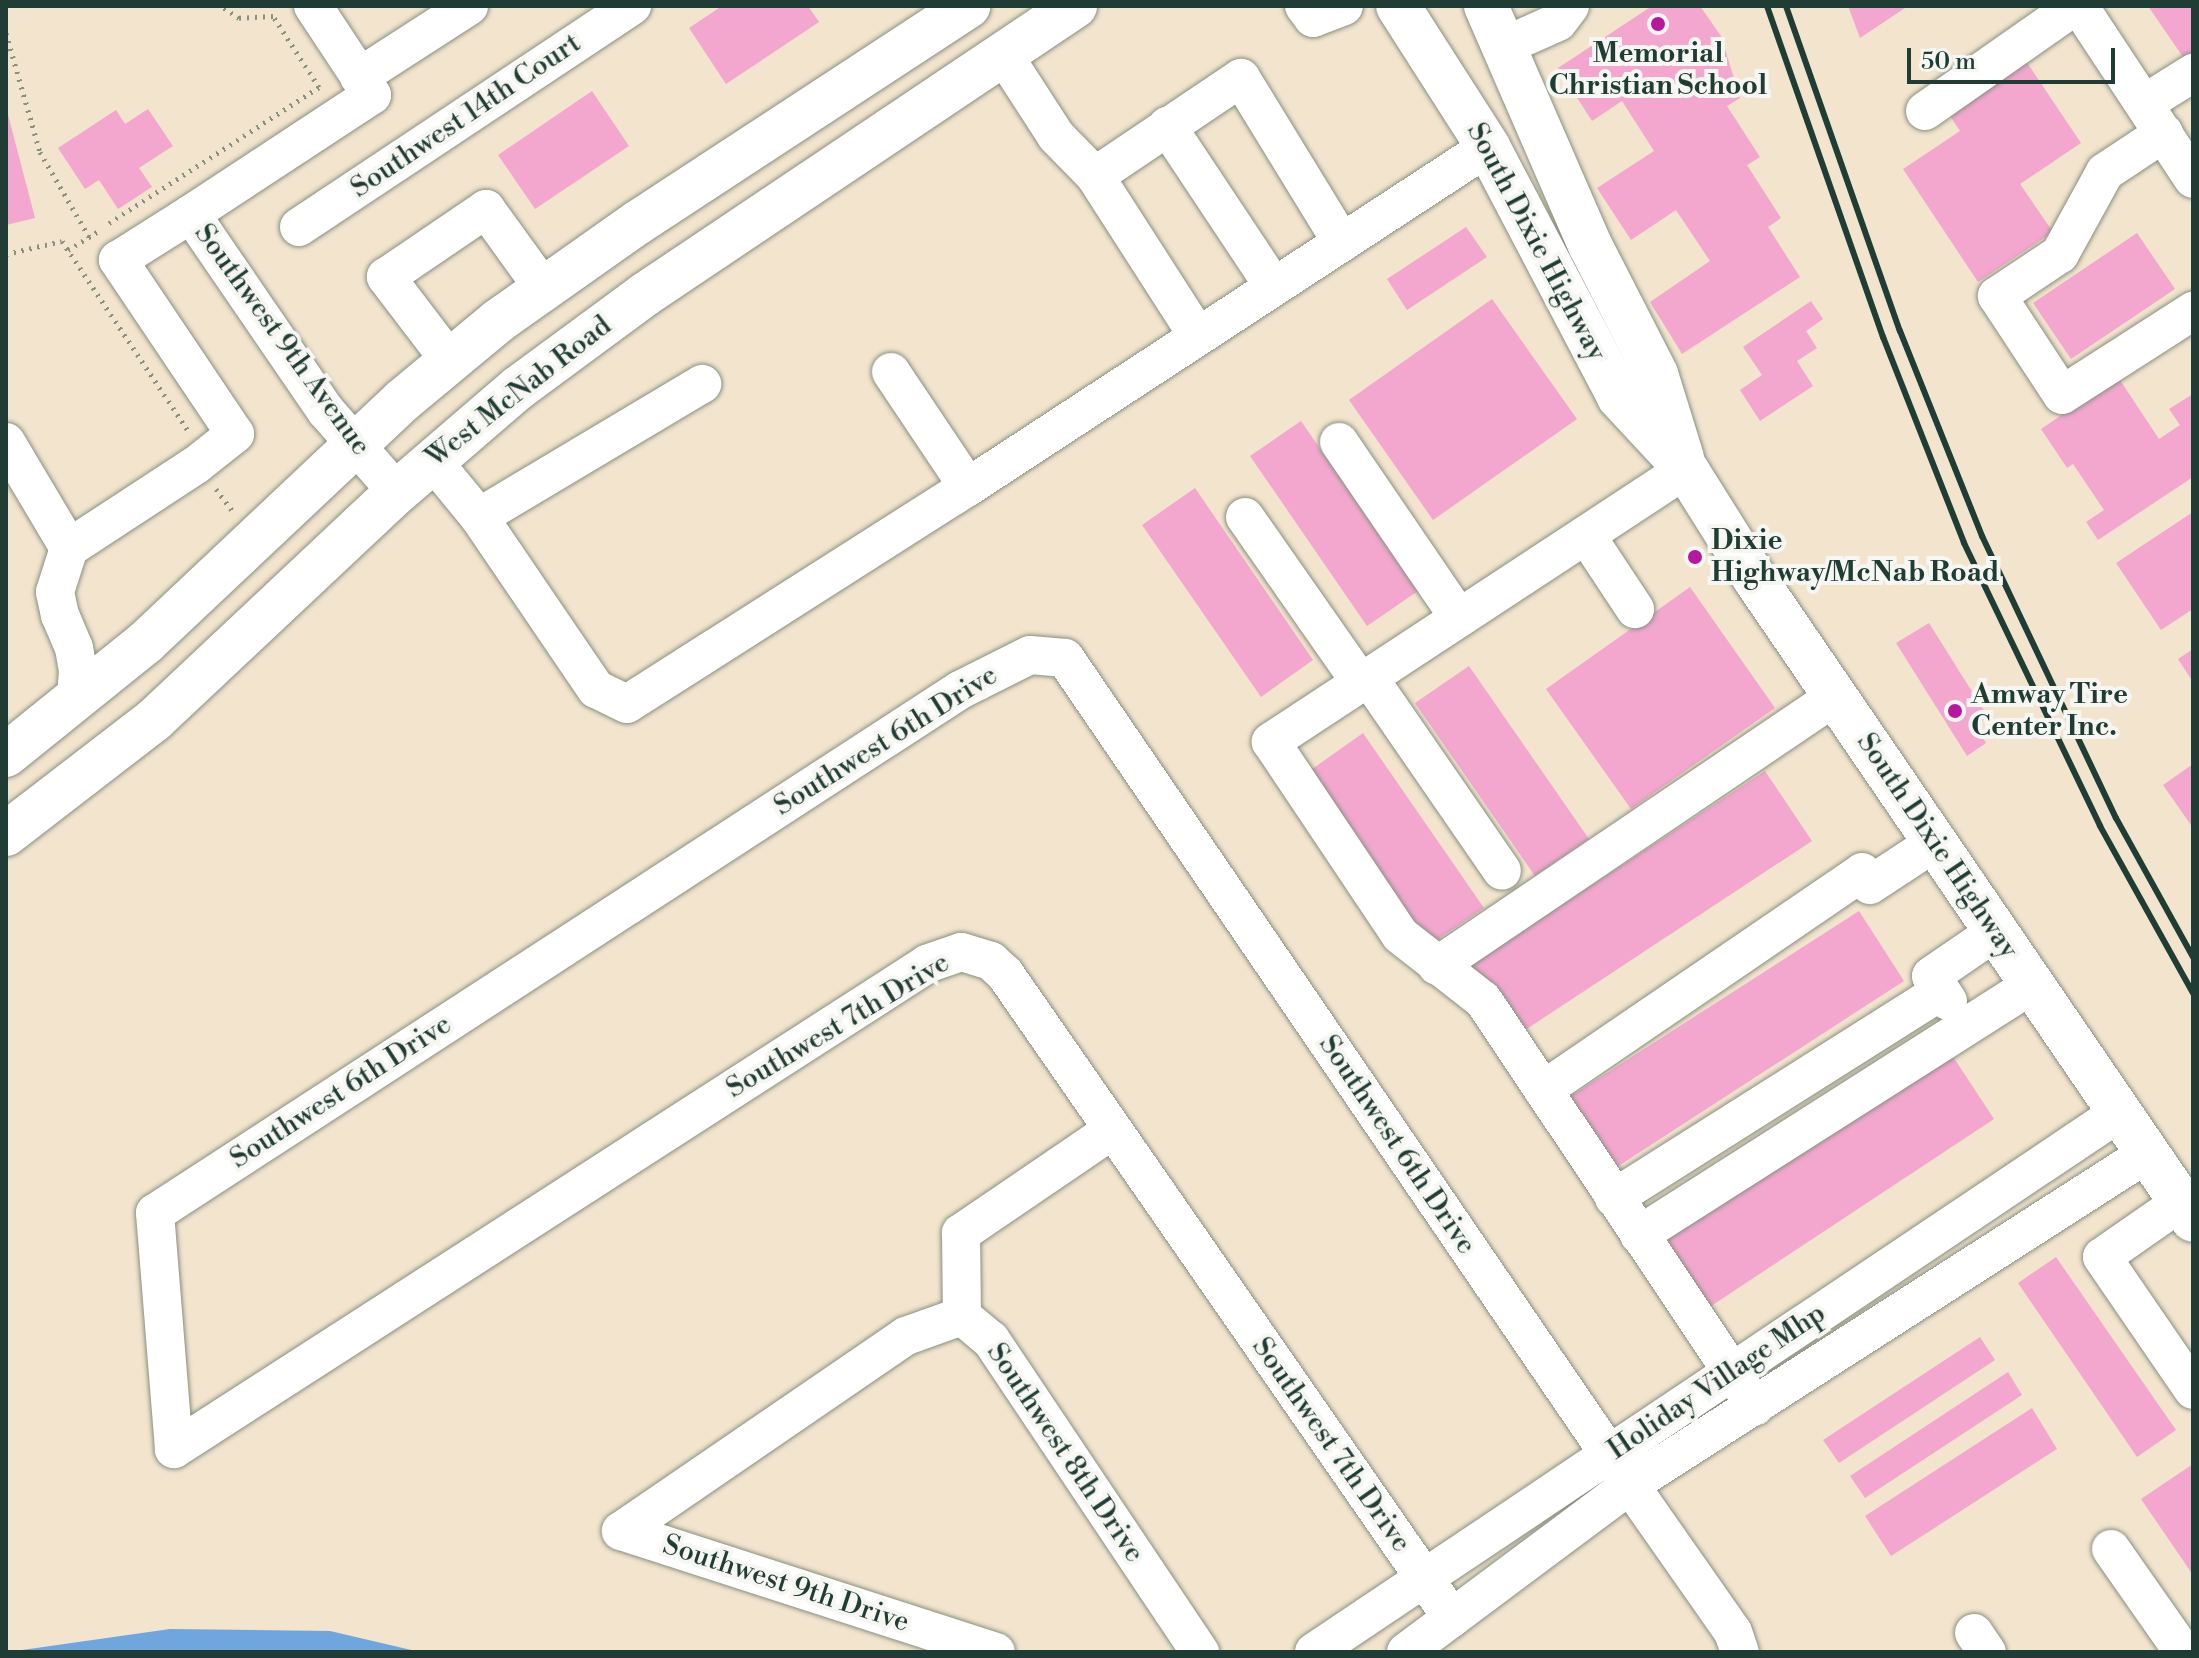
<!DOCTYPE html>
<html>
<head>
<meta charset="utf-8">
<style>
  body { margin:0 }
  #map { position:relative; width:2199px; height:1658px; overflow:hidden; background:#f2e4cd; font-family:"Libre Bodoni",serif }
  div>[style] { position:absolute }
  .water>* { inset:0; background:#70a6de }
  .building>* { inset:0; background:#f3a7ce }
  .path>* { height:5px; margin-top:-2.5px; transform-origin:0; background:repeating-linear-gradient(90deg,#889080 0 2px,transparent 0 8px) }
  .roads { filter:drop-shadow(0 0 2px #889080) drop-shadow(0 0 2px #889080) }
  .minor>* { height:38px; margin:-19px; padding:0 19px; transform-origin:19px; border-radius:19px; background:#fff }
  .major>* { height:44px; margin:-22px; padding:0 22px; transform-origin:22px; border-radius:22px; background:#fff }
  .rail>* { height:6px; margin:-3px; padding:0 3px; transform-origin:3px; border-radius:3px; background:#1f3d34 }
  .dots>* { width:22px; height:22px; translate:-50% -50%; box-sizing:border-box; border:4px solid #f6f6f2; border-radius:50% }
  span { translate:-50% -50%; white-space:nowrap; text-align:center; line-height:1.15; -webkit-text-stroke:8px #f6f6f2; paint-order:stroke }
  .poi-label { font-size:28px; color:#1f3d34; font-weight:700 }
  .left { translate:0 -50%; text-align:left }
  .street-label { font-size:28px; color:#1f3d34 }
  .frame { position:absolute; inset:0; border:8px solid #1f3d34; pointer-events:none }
  .scale { position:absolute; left:1907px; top:48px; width:208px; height:36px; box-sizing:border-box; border:4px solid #1f3d34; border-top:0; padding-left:10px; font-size:24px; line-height:28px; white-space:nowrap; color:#1f3d34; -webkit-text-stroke:6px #f6f6f2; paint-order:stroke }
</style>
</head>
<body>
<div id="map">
  <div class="water">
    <i style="clip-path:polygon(170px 1629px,330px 1631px,420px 1652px,8px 1652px)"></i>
  </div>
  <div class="building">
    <i style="clip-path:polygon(722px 6px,808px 6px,819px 22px,726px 84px,689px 28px)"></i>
    <i style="clip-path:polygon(1652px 6px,1700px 6px,1721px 36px,1740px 98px,1727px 106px,1760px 157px,1747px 165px,1781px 218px,1768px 227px,1800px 277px,1682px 354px,1650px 302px,1710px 261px,1676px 210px,1631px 240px,1597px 188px,1654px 151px,1622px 101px,1592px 121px,1558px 68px)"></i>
    <i style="clip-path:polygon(1848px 6px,1908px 6px,1860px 38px)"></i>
    <i style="clip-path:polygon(2148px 6px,2193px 6px,2193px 51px,2183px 57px)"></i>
    <i style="clip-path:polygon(2024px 58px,2081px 143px,2020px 184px,2053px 232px,1978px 282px,1903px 169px,1960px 131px,1946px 110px)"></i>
    <i style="clip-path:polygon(592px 91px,629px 146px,535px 209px,498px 155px)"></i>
    <i style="clip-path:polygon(6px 107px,35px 218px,6px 225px)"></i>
    <i style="clip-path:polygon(148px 109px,173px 146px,139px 168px,152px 187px,118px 209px,99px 180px,85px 189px,58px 148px,116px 110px,125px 124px)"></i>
    <i style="clip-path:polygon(1466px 227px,1487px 257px,1407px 310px,1387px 279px)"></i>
    <i style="clip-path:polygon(2137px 233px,2175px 289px,2071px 359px,2033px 303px)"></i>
    <i style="clip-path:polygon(1492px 299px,1577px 419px,1433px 520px,1349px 400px)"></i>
    <i style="clip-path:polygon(1811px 301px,1823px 319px,1806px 331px,1817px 348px,1797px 361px,1813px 386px,1760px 421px,1740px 390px,1762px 375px,1743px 347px)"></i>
    <i style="clip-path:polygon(2118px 377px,2159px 439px,2180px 425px,2169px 409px,2193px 394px,2193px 477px,2098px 540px,2086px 522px,2104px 510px,2073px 464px,2067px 468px,2041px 429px)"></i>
    <i style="clip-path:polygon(1301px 421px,1418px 591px,1367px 626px,1250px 456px)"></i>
    <i style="clip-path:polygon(1195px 488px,1313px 660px,1261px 697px,1142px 525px)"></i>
    <i style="clip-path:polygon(2193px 512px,2193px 609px,2161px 630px,2116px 563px)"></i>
    <i style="clip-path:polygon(1690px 587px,1775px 708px,1631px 809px,1546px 689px)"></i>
    <i style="clip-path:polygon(1929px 623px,1988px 717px,1975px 725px,1986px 743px,1967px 756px,1896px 643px)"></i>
    <i style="clip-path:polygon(2193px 649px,2193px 682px,2178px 659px)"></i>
    <i style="clip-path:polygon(1469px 666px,1589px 839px,1535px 876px,1415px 703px)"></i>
    <i style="clip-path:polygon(1363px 733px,1484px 908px,1428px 946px,1308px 772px)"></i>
    <i style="clip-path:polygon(2193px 764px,2193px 828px,2163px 785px)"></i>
    <i style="clip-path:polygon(1765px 771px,1812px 841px,1513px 1038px,1466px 968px)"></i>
    <i style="clip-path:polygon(1859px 911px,1904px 981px,1603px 1176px,1557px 1105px)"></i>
    <i style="clip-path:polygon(1948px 1049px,1994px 1119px,1696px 1316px,1650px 1247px)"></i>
    <i style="clip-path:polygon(2056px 1257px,2176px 1430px,2137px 1457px,2018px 1283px)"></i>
    <i style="clip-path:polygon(1980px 1337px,1995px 1360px,1839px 1463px,1823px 1440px)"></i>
    <i style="clip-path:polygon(2008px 1372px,2022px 1395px,1865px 1498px,1850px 1476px)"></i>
    <i style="clip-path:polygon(2032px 1408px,2057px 1449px,1891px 1556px,1865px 1516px)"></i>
    <i style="clip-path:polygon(2193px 1464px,2193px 1575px,2141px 1499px)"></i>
  </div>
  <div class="path">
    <i style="left:6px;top:33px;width:124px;rotate:74.1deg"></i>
    <i style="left:40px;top:152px;width:98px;rotate:60deg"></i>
    <i style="left:109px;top:223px;width:250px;rotate:-32.9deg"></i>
    <i style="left:319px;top:87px;width:85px;rotate:-122.9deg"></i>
    <i style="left:273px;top:16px;width:34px;rotate:177deg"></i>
    <i style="left:239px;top:18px;width:22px;rotate:-146deg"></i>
    <i style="left:68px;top:250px;width:39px;rotate:-32deg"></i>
    <i style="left:6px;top:254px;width:57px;rotate:-13.1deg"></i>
    <i style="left:62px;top:241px;width:229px;rotate:56.4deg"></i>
    <i style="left:216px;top:489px;width:30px;rotate:53deg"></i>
  </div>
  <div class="roads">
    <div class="minor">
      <i style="left:313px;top:6px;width:107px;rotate:56.5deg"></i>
      <i style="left:372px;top:95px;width:217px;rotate:146.7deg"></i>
      <i style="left:191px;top:214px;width:239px;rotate:55.6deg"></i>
      <i style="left:326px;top:411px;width:108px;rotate:48.8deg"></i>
      <i style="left:1304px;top:6px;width:15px;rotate:53deg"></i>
      <i style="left:1313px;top:18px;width:33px;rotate:-21deg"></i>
      <i style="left:2079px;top:6px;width:207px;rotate:56.6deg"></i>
      <i style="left:1502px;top:47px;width:61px;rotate:-24.1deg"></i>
      <i style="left:1558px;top:22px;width:20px;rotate:-53deg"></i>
      <i style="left:1003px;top:54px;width:98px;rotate:57.1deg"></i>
      <i style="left:1056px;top:136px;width:56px;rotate:45.7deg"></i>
      <i style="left:1095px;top:176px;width:189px;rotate:57.3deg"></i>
      <i style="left:359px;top:77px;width:131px;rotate:-32.8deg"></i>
      <i style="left:2145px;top:103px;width:57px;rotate:-32deg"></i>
      <i style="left:1925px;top:111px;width:183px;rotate:-35deg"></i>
      <i style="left:1167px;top:126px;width:193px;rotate:56.4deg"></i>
      <i style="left:2164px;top:133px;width:71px;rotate:146.5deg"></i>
      <i style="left:2105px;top:172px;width:94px;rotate:118.8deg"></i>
      <i style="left:2060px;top:254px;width:76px;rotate:146.3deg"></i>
      <i style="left:1997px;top:296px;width:118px;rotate:56.7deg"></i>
      <i style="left:2062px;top:395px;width:156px;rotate:-32.7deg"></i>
      <i style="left:1095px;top:176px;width:176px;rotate:-33.9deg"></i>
      <i style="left:1241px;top:78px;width:193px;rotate:58.5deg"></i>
      <i style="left:299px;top:227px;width:400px;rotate:-33.6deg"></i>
      <i style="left:450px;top:361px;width:106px;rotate:-127.3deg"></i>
      <i style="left:386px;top:277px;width:121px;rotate:-34.2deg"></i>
      <i style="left:486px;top:209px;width:97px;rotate:54.2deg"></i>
      <i style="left:891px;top:372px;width:138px;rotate:56.2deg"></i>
      <i style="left:6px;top:442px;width:123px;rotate:59.3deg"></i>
      <i style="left:69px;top:548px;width:152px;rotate:-33.2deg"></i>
      <i style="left:196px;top:465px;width:50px;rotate:-38.5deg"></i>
      <i style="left:235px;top:434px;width:210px;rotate:-123.9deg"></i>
      <i style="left:118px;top:260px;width:86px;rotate:-32.2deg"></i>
      <i style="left:1339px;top:442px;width:213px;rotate:55.7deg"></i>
      <i style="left:432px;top:460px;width:74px;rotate:50.5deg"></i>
      <i style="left:479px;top:517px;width:208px;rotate:55.8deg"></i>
      <i style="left:596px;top:689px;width:34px;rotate:26deg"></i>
      <i style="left:627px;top:704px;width:404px;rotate:-32.5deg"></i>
      <i style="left:968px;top:487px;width:621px;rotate:-33.18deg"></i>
      <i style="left:1686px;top:469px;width:497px;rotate:146.7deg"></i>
      <i style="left:1271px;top:742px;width:232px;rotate:56.2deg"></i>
      <i style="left:1400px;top:935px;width:105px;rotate:38.1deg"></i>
      <i style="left:1483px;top:1000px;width:489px;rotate:56.2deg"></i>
      <i style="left:479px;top:517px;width:260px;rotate:-30.8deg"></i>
      <i style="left:1245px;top:517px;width:203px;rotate:55.1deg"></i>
      <i style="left:1586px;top:535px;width:89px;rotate:56.5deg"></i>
      <i style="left:69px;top:548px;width:46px;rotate:107.7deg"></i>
      <i style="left:55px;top:592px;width:24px;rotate:78deg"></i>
      <i style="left:60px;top:615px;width:36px;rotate:67deg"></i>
      <i style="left:74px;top:648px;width:22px;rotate:80deg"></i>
      <i style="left:78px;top:670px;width:31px;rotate:94deg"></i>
      <i style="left:1369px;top:678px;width:234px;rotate:55.4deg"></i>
      <i style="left:1437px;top:966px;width:480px;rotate:-34.1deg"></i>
      <i style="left:1948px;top:1001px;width:30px;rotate:-124deg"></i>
      <i style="left:1931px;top:976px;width:78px;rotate:-34.5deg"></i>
      <i style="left:1543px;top:1090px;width:386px;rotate:-34.3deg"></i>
      <i style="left:1862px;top:872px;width:15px;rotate:58deg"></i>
      <i style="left:1870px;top:885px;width:77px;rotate:-33.3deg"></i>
      <i style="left:1614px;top:1198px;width:387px;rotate:-32.3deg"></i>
      <i style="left:2181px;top:1202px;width:96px;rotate:145.2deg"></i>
      <i style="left:2102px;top:1257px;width:161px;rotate:55.6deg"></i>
      <i style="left:1639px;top:1235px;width:465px;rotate:-32.5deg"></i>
      <i style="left:962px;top:1316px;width:83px;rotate:-90.7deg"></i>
      <i style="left:961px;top:1233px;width:181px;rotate:-34.2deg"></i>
      <i style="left:621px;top:1531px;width:345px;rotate:-34.4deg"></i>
      <i style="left:906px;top:1336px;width:59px;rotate:-19.7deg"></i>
      <i style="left:962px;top:1316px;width:38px;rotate:40deg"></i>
      <i style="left:991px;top:1340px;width:376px;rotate:56.2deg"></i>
      <i style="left:621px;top:1531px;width:394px;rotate:17.9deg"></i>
      <i style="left:2111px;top:1549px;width:126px;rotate:55deg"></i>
      <i style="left:1452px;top:1618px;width:784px;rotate:-124.76deg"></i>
      <i style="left:1005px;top:974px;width:19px;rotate:-137deg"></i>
      <i style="left:991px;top:961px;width:31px;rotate:-163deg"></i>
      <i style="left:961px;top:952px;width:36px;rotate:161deg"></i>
      <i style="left:927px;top:964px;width:896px;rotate:147.21deg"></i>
      <i style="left:174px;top:1449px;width:237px;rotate:-94.6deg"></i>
      <i style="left:155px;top:1213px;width:960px;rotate:-33.01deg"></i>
      <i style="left:960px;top:690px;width:78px;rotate:-26.6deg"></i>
      <i style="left:1030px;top:655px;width:35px;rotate:5deg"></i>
      <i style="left:1065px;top:658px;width:1002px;rotate:55.66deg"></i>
      <i style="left:1630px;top:1485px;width:615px;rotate:-32.66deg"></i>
      <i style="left:1974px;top:1633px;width:23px;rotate:56deg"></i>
      <i style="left:1314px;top:1652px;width:970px;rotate:-33.82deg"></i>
      <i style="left:1406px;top:1652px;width:279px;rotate:-36.7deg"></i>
      <i style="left:1630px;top:1485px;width:179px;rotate:55deg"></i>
      <i style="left:1733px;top:1632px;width:21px;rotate:71deg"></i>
    </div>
    <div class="major">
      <i style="left:1398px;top:6px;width:167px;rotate:57.4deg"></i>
      <i style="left:1488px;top:147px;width:282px;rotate:62.3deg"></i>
      <i style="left:1619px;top:397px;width:98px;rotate:47.1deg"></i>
      <i style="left:1686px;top:469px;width:130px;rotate:57.9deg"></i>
      <i style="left:1755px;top:579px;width:776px;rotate:55.65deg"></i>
      <i style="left:1486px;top:6px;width:261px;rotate:66.5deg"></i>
      <i style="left:1590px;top:245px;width:145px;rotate:62.9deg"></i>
      <i style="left:1656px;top:374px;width:88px;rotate:72.8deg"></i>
      <i style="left:6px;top:755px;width:179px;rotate:-38.9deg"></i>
      <i style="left:145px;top:643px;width:354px;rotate:-43.3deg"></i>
      <i style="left:403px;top:400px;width:124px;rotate:-39.7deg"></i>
      <i style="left:498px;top:321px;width:170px;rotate:-35.2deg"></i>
      <i style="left:637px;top:223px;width:396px;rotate:-33.2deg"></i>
      <i style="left:6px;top:834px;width:187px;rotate:-37.6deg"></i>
      <i style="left:154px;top:720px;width:333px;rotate:-43.2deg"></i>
      <i style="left:397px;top:492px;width:160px;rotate:-40.7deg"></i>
      <i style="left:518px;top:388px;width:157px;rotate:-36.4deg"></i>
      <i style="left:644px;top:295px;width:519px;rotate:-33.84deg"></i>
    </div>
  </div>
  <div class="rail">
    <i style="left:1767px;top:6px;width:351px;rotate:70.7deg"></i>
    <i style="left:1883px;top:337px;width:221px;rotate:68.5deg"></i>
    <i style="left:1964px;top:543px;width:314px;rotate:64.3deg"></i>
    <i style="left:2100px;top:826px;width:191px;rotate:60.9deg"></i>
    <i style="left:1786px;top:6px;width:344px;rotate:70.7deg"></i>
    <i style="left:1900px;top:331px;width:221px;rotate:68.2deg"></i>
    <i style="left:1982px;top:536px;width:312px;rotate:64.6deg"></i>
    <i style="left:2116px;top:818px;width:159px;rotate:61deg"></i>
  </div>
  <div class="dots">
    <i style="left:1658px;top:24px;background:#b5179e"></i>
    <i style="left:1695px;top:557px;background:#b5179e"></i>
    <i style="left:1955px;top:711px;background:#b5179e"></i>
  </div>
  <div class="poi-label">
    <span style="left:1658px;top:70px">Memorial<br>Christian School</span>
    <span class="left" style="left:1711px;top:557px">Dixie<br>Highway/McNab Road</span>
    <span class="left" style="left:1971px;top:711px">Amway Tire<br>Center Inc.</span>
  </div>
  <div class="street-label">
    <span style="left:466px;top:116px;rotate:-34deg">Southwest 14th Court</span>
    <span style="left:1536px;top:242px;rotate:62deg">South Dixie Highway</span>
    <span style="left:282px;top:340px;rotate:54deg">Southwest 9th Avenue</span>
    <span style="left:519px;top:392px;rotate:-38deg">West McNab Road</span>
    <span style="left:886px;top:741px;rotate:-32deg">Southwest 6th Drive</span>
    <span style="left:1937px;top:846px;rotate:56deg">South Dixie Highway</span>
    <span style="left:838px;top:1026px;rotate:-31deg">Southwest 7th Drive</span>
    <span style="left:341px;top:1092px;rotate:-33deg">Southwest 6th Drive</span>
    <span style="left:1397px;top:1145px;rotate:56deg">Southwest 6th Drive</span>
    <span style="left:1717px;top:1382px;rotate:-34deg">Holiday Village Mhp</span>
    <span style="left:1331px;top:1445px;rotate:55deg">Southwest 7th Drive</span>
    <span style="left:1065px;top:1453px;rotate:56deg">Southwest 8th Drive</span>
    <span style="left:786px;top:1584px;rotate:18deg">Southwest 9th Drive</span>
  </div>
  <div class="frame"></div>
  <div class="scale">50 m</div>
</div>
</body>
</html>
